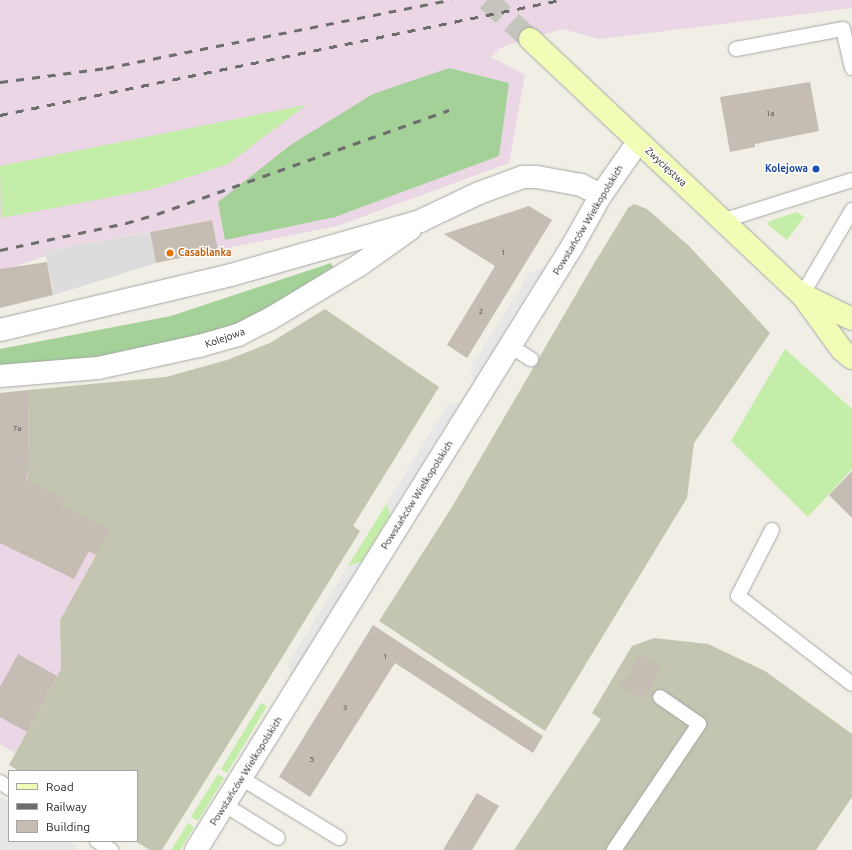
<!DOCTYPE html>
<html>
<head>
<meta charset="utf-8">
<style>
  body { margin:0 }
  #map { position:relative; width:852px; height:850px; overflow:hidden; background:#f0eee5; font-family:Ubuntu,sans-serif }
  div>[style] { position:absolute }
  .residential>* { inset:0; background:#dddcdc }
  .industrial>* { inset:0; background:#ead6e4 }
  .construction>* { inset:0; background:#c3c5b0 }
  .grass>* { inset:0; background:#c4eda9 }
  .forest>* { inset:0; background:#a3d198 }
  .parking>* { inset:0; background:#e7e7e7 }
  .building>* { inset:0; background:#c5bdb4 }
  .secondary-tunnel>* { height:22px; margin-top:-11px; transform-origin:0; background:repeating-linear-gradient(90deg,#c6c5bd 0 22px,transparent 0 33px) }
  .roads { filter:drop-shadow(0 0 1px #a6a6a6) drop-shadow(0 0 1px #a6a6a6) }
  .lane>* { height:14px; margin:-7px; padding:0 7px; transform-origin:7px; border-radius:7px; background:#fff }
  .street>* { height:22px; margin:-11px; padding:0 11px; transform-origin:11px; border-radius:11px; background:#fff }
  .secondary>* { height:22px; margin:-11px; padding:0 11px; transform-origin:11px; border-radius:11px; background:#f2fcb7 }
  .rail>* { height:3px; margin-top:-1.5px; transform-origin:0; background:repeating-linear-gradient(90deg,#6d6d6d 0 8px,transparent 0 16px) }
  .dots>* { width:11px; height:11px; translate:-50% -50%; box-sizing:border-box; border:2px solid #fff; border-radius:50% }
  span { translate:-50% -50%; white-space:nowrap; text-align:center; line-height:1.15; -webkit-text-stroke:3px #fff; paint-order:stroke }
  .number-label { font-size:8px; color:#484644 }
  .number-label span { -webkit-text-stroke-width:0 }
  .street-label { font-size:10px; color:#1f1f1f }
  .transit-label { font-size:10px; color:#164399; font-weight:700 }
  .right { translate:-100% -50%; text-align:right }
  .food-label { font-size:10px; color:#c56008; font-weight:700 }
  .left { translate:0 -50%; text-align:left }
  .legend { position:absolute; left:8px; top:770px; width:130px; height:72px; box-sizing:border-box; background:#fff; border:1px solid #a5a5a5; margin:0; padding:5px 7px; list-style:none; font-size:12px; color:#1f1f1f }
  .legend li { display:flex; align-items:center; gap:8px; height:20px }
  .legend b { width:20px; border:1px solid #a5a5a5 }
</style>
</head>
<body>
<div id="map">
  <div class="residential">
    <i style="clip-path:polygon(150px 232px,156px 263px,54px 295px,45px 251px)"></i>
  </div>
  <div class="industrial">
    <i style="clip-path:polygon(0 0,852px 0,852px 8px,600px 39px,562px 29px,508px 45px,500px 48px,491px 57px,525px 75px,509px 163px,337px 226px,218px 250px,211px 220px,45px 251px,46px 256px,0 271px)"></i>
    <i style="clip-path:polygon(0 505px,96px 554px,60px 620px,61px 669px,15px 753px,0 744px)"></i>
  </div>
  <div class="construction">
    <i style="clip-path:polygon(634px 204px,647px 209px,689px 246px,770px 333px,694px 443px,687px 498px,545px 731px,379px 621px,452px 507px,592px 267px,628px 208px)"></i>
    <i style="clip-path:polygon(325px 309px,439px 387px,353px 526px,360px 531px,283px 656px,162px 850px,150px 850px,135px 841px,137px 771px,19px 771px,9px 765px,61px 669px,60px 620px,96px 555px,19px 515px,29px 469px,28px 390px,166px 377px,227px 360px,270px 343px)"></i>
    <i style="clip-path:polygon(654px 638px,708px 644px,765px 671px,852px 734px,852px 797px,816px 850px,514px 850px,601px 719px,592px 713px,632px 646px)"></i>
  </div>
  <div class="grass">
    <i style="clip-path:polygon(306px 105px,228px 164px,153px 189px,1px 218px,0 166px)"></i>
    <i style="clip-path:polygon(797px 212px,804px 217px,787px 240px,767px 224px,770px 221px)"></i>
    <i style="clip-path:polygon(785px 349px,852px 409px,852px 469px,808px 517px,731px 441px)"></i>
    <i style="clip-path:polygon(387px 503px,390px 515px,361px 562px,348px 566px)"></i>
    <i style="clip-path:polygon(261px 703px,267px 706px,227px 773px,221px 769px)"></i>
    <i style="clip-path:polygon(218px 774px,224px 778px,198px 821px,191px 817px)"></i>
    <i style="clip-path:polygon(188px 823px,194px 827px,180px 850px,171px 850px)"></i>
  </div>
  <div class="forest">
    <i style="clip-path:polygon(449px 68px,509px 83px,499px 156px,335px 217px,225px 240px,218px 202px,292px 144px,373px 94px)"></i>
    <i style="clip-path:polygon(331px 263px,333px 267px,250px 319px,206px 333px,88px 361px,0 368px,0 349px,171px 316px)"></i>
  </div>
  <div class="parking">
    <i style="clip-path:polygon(544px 268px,474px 381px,470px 369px,530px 272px)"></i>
    <i style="clip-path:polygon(461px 401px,390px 515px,387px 503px,448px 404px)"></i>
    <i style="clip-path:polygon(361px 562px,291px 676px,288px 663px,348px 566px)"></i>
    <i style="clip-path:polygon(0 796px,9px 802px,9px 841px,69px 841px,77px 846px,75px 850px,0 850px)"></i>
  </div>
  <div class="building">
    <i style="clip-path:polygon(810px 82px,819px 131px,755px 144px,755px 147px,730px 152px,720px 97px)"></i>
    <i style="clip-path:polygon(529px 206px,552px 220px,467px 358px,447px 345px,495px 266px,444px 234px)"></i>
    <i style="clip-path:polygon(212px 220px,218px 250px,156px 263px,150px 232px)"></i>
    <i style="clip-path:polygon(47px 262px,53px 295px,0 308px,0 269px)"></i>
    <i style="clip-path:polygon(28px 390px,29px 469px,26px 480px,66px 500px,62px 506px,110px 531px,96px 554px,89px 551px,74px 579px,0 543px,0 393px)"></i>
    <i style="clip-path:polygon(852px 471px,852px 518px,829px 495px)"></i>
    <i style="clip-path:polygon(373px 625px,543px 736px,533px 753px,395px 663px,310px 797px,279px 777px)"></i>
    <i style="clip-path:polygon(18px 654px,57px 676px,27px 732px,0 717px,0 687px)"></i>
    <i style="clip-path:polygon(639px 654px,661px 667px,643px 699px,620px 686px)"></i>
    <i style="clip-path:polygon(477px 793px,499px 806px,472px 850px,443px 850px)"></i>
  </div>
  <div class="secondary-tunnel">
    <i style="left:487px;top:0;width:58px;rotate:42.2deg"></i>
  </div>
  <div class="roads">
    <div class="lane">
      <i style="left:736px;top:49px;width:109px;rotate:-10.6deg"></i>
      <i style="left:843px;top:29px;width:40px;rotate:77deg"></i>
      <i style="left:722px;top:221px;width:136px;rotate:-17.5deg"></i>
      <i style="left:802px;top:295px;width:99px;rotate:-59.5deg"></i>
      <i style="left:510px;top:346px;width:25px;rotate:32deg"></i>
      <i style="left:772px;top:530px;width:74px;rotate:117.3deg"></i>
      <i style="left:738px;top:596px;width:144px;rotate:37.7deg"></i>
      <i style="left:241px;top:778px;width:115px;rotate:31.5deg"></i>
      <i style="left:0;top:782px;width:11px;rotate:34deg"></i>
      <i style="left:225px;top:805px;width:62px;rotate:31.9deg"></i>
      <i style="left:97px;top:841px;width:17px;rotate:33deg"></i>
      <i style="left:614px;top:850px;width:152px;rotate:-56deg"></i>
      <i style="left:699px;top:724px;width:47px;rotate:-145.3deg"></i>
    </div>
    <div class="street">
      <i style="left:0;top:330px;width:237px;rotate:-13.4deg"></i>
      <i style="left:231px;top:275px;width:197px;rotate:-15.9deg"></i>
      <i style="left:420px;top:221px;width:65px;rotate:-25.4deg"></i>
      <i style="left:479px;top:193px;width:47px;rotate:-20deg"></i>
      <i style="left:523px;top:177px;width:14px"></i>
      <i style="left:537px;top:177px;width:45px;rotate:10.3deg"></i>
      <i style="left:581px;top:185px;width:22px;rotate:27deg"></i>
      <i style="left:0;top:376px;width:98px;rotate:-4.7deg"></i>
      <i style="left:98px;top:368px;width:103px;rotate:-12.3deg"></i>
      <i style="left:199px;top:346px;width:41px;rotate:-15.8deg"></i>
      <i style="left:238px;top:335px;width:34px;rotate:-27deg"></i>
      <i style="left:268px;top:320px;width:105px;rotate:-31deg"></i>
      <i style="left:358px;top:266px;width:64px;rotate:-35.4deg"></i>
      <i style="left:196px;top:850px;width:713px;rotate:-58.07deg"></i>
      <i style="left:573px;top:245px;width:57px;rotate:-60.8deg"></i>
      <i style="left:601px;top:195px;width:65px;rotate:-55.1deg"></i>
    </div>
    <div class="secondary">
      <i style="left:530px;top:39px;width:374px;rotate:43.3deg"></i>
      <i style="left:802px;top:295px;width:68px;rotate:54deg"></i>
      <i style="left:842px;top:350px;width:13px;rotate:39deg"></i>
      <i style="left:805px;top:296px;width:52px;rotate:26.1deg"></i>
    </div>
  </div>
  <div class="rail">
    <i style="left:0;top:82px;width:107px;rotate:-7.5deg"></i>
    <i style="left:106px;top:68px;width:352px;rotate:-11.2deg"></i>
    <i style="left:0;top:115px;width:572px;rotate:-11.6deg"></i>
    <i style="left:0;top:250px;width:129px;rotate:-12.1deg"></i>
    <i style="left:126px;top:223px;width:32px;rotate:-16deg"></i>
    <i style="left:157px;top:214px;width:310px;rotate:-19.6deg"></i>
  </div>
  <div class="dots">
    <i style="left:816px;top:169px;background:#1a4fb4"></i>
    <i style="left:170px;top:253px;background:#e8710a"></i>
  </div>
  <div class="number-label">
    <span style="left:770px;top:114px">1a</span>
    <span style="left:503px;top:253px">1</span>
    <span style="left:481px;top:312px">2</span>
    <span style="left:17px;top:429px">7a</span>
    <span style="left:385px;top:657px">1</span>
    <span style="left:345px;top:708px">3</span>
    <span style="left:312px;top:760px">5</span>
  </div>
  <div class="street-label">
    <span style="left:666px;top:167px;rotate:43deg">Zwycięstwa</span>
    <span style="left:588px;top:220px;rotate:-59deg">Powstańców Wielkopolskich</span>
    <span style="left:225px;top:338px;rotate:-19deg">Kolejowa</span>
    <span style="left:417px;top:495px;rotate:-58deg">Powstańców Wielkopolskich</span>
    <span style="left:246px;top:771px;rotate:-58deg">Powstańców Wielkopolskich</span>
  </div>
  <div class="transit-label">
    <span class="right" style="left:808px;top:169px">Kolejowa</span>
  </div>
  <div class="food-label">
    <span class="left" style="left:178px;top:253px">Casablanka</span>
  </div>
  <ul class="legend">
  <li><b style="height:5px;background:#f2fcb7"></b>Road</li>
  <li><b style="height:5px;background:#6d6d6d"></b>Railway</li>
  <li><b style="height:11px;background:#c5bdb4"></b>Building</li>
  </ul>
</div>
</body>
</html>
